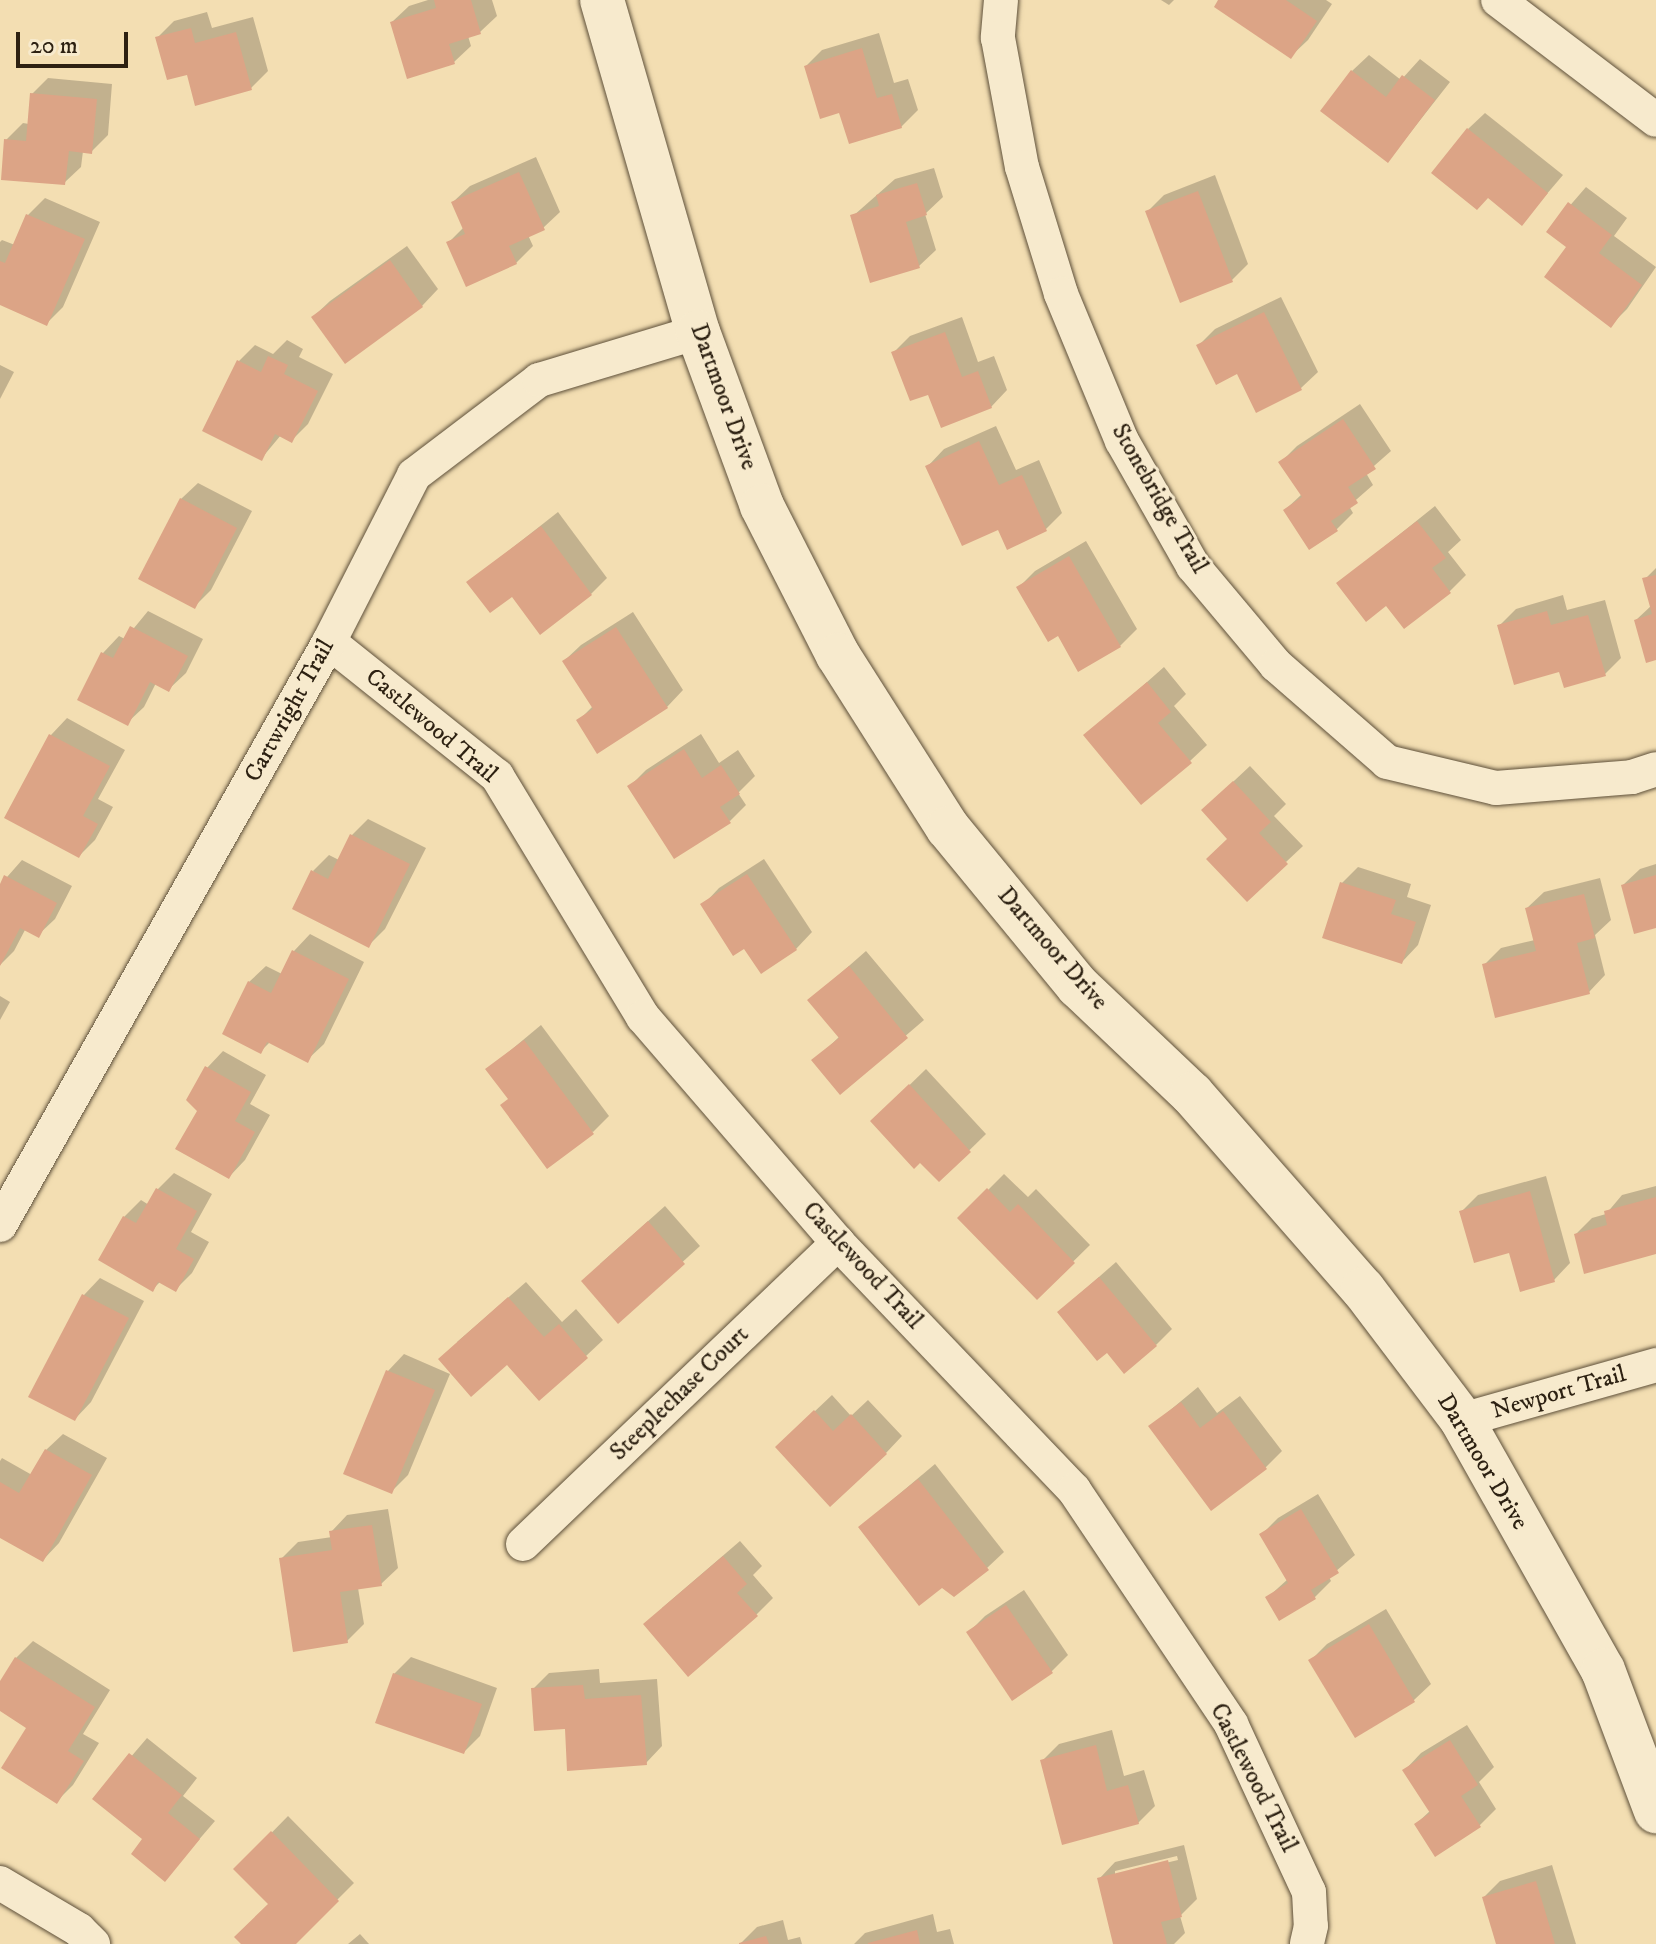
<!DOCTYPE html>
<html>
<head>
<meta charset="utf-8">
<style>
  body { margin:0 }
  #map { position:relative; width:1656px; height:1944px; overflow:hidden; background:#f3deb2; font-family:"IM FELL DW Pica",serif }
  div>[style] { position:absolute }
  .shadow>* { inset:0; background:#0003 }
  .building>* { inset:0; background:#dca486 }
  .roads { filter:drop-shadow(0 0 2px #5e503a) drop-shadow(0 0 2px #5e503a) }
  .street>* { height:34px; margin:-17px; padding:0 17px; transform-origin:17px; border-radius:17px; background:#f7eacd }
  .secondary>* { height:44px; margin:-22px; padding:0 22px; transform-origin:22px; border-radius:22px; background:#f7eacd }
  span { translate:-50% -50%; white-space:nowrap; text-align:center; line-height:1.15; -webkit-text-stroke:6px #f7eacd; paint-order:stroke }
  .street-label { font-size:24px; color:#2d2112 }
  .scale { position:absolute; left:16px; top:32px; width:112px; height:36px; box-sizing:border-box; border:4px solid #2d2112; border-top:0; padding-left:10px; font-size:24px; line-height:28px; white-space:nowrap; color:#2d2112; -webkit-text-stroke:6px #f7eacd; paint-order:stroke }
</style>
</head>
<body>
<div id="map">
  <div class="shadow">
    <i style="clip-path:polygon(428px 0,492px 0,497px 16px,480px 32px,468px 36px,471px 46px,454px 62px,392px 22px,409px 6px)"></i>
    <i style="clip-path:polygon(1161px 0,1174px 0,1169px 5px)"></i>
    <i style="clip-path:polygon(1221px 0,1326px 0,1332px 4px,1308px 40px,1291px 56px)"></i>
    <i style="clip-path:polygon(207px 12px,212px 28px,253px 17px,268px 71px,251px 88px,188px 73px,157px 38px,174px 21px)"></i>
    <i style="clip-path:polygon(879px 33px,894px 83px,908px 79px,918px 110px,901px 127px,841px 111px,806px 66px,822px 50px)"></i>
    <i style="clip-path:polygon(1369px 55px,1401px 80px,1420px 59px,1450px 82px,1388px 161px,1352px 71px)"></i>
    <i style="clip-path:polygon(48px 78px,112px 84px,108px 135px,91px 152px,83px 151px,81px 167px,64px 183px,6px 140px,23px 123px,29px 124px,32px 94px)"></i>
    <i style="clip-path:polygon(1485px 113px,1563px 175px,1522px 223px,1468px 129px)"></i>
    <i style="clip-path:polygon(536px 157px,560px 212px,543px 228px,528px 235px,533px 246px,516px 263px,449px 242px,464px 227px,453px 202px,470px 186px)"></i>
    <i style="clip-path:polygon(934px 168px,943px 197px,925px 214px,936px 250px,919px 266px,853px 216px,895px 179px)"></i>
    <i style="clip-path:polygon(1215px 175px,1248px 264px,1232px 280px,1147px 212px,1164px 195px)"></i>
    <i style="clip-path:polygon(1586px 187px,1627px 218px,1614px 236px,1656px 267px,1627px 309px,1611px 325px,1569px 247px,1548px 231px)"></i>
    <i style="clip-path:polygon(45px 198px,100px 222px,63px 307px,46px 324px,0 303px,0 242px,2px 240px,15px 245px,28px 215px)"></i>
    <i style="clip-path:polygon(407px 246px,438px 289px,422px 306px,313px 317px,330px 301px)"></i>
    <i style="clip-path:polygon(1281px 297px,1318px 372px,1301px 388px,1257px 410px,1238px 371px,1198px 346px,1215px 329px)"></i>
    <i style="clip-path:polygon(962px 317px,978px 362px,994px 356px,1007px 390px,991px 407px,930px 392px,894px 352px,910px 336px)"></i>
    <i style="clip-path:polygon(287px 340px,303px 349px,299px 357px,333px 374px,308px 424px,292px 440px,281px 435px,261px 459px,239px 361px,255px 345px,273px 354px)"></i>
    <i style="clip-path:polygon(0 365px,14px 372px,0 399px)"></i>
    <i style="clip-path:polygon(1360px 404px,1391px 451px,1366px 473px,1373px 485px,1349px 506px,1353px 513px,1336px 530px,1285px 510px,1302px 494px,1281px 462px,1297px 446px)"></i>
    <i style="clip-path:polygon(996px 426px,1016px 470px,1039px 460px,1062px 513px,1046px 529px,999px 527px,928px 466px,944px 449px)"></i>
    <i style="clip-path:polygon(198px 483px,252px 511px,211px 590px,195px 606px,181px 499px)"></i>
    <i style="clip-path:polygon(1435px 506px,1461px 540px,1448px 552px,1466px 575px,1449px 592px,1386px 603px,1339px 583px)"></i>
    <i style="clip-path:polygon(558px 512px,607px 578px,591px 594px,513px 594px,469px 582px)"></i>
    <i style="clip-path:polygon(1086px 541px,1137px 629px,1120px 646px,1079px 669px,1058px 634px,1019px 587px,1035px 571px)"></i>
    <i style="clip-path:polygon(1656px 568px,1656px 658px,1636px 620px,1652px 605px,1645px 579px)"></i>
    <i style="clip-path:polygon(1563px 595px,1567px 610px,1605px 600px,1621px 658px,1605px 674px,1560px 669px,1500px 625px,1516px 609px)"></i>
    <i style="clip-path:polygon(148px 611px,203px 639px,186px 673px,169px 689px,156px 683px,144px 707px,127px 723px,80px 699px,103px 653px,119px 636px,125px 639px)"></i>
    <i style="clip-path:polygon(633px 612px,683px 690px,667px 707px,578px 721px,593px 706px,564px 661px,581px 645px)"></i>
    <i style="clip-path:polygon(1164px 667px,1186px 694px,1174px 706px,1207px 745px,1190px 761px,1086px 736px)"></i>
    <i style="clip-path:polygon(67px 718px,125px 750px,98px 799px,113px 807px,95px 840px,79px 856px,6px 817px,51px 735px)"></i>
    <i style="clip-path:polygon(701px 734px,719px 763px,738px 750px,755px 776px,738px 793px,746px 805px,730px 821px,630px 786px,646px 770px)"></i>
    <i style="clip-path:polygon(1250px 766px,1286px 804px,1274px 816px,1303px 846px,1286px 862px,1229px 838px,1220px 794px)"></i>
    <i style="clip-path:polygon(368px 819px,426px 848px,385px 929px,369px 945px,313px 871px,329px 855px,339px 860px,352px 835px)"></i>
    <i style="clip-path:polygon(764px 859px,812px 932px,796px 949px,703px 905px,719px 888px)"></i>
    <i style="clip-path:polygon(22px 860px,72px 886px,55px 919px,38px 935px,26px 928px,14px 951px,0 965px,0 885px)"></i>
    <i style="clip-path:polygon(1656px 864px,1656px 926px,1623px 885px,1640px 869px)"></i>
    <i style="clip-path:polygon(1358px 867px,1411px 884px,1407px 897px,1431px 905px,1418px 945px,1402px 962px,1342px 883px)"></i>
    <i style="clip-path:polygon(1600px 878px,1611px 920px,1595px 935px,1605px 975px,1589px 992px,1484px 965px,1501px 948px,1535px 940px,1527px 908px,1544px 892px)"></i>
    <i style="clip-path:polygon(310px 934px,364px 962px,324px 1044px,307px 1060px,270px 1042px,261px 1051px,249px 982px,266px 966px,282px 974px,294px 951px)"></i>
    <i style="clip-path:polygon(866px 951px,924px 1020px,840px 1092px,814px 1061px,840px 1036px,810px 1000px)"></i>
    <i style="clip-path:polygon(0 996px,10px 1002px,0 1020px)"></i>
    <i style="clip-path:polygon(541px 1025px,609px 1116px,593px 1132px,509px 1098px,488px 1069px)"></i>
    <i style="clip-path:polygon(223px 1051px,266px 1075px,250px 1104px,270px 1115px,245px 1160px,229px 1177px,200px 1111px,207px 1068px)"></i>
    <i style="clip-path:polygon(926px 1069px,986px 1134px,939px 1180px,889px 1105px)"></i>
    <i style="clip-path:polygon(174px 1173px,212px 1194px,191px 1232px,209px 1242px,192px 1273px,175px 1290px,161px 1281px,153px 1289px,124px 1217px,141px 1200px,149px 1205px,158px 1189px)"></i>
    <i style="clip-path:polygon(1004px 1174px,1028px 1197px,1036px 1189px,1090px 1245px,1037px 1297px,960px 1218px)"></i>
    <i style="clip-path:polygon(1546px 1176px,1570px 1263px,1554px 1280px,1461px 1212px,1478px 1195px)"></i>
    <i style="clip-path:polygon(1656px 1186px,1656px 1252px,1576px 1234px,1592px 1218px,1606px 1214px,1622px 1195px)"></i>
    <i style="clip-path:polygon(665px 1206px,700px 1246px,618px 1321px,600px 1264px)"></i>
    <i style="clip-path:polygon(1116px 1262px,1172px 1329px,1156px 1345px,1059px 1312px)"></i>
    <i style="clip-path:polygon(100px 1278px,144px 1301px,91px 1402px,75px 1419px,31px 1396px,84px 1295px)"></i>
    <i style="clip-path:polygon(526px 1282px,562px 1322px,576px 1309px,603px 1340px,586px 1356px,507px 1362px,457px 1342px)"></i>
    <i style="clip-path:polygon(404px 1354px,450px 1374px,408px 1475px,391px 1492px,388px 1371px)"></i>
    <i style="clip-path:polygon(1198px 1387px,1217px 1413px,1240px 1396px,1282px 1451px,1265px 1468px,1151px 1426px)"></i>
    <i style="clip-path:polygon(832px 1395px,851px 1416px,868px 1400px,902px 1436px,886px 1453px,794px 1431px)"></i>
    <i style="clip-path:polygon(63px 1434px,107px 1458px,59px 1543px,43px 1560px,0 1536px,0 1461px,2px 1458px,32px 1475px,46px 1450px)"></i>
    <i style="clip-path:polygon(935px 1464px,1004px 1552px,987px 1568px,860px 1527px)"></i>
    <i style="clip-path:polygon(1318px 1494px,1355px 1555px,1329px 1577px,1331px 1581px,1315px 1597px,1267px 1598px,1288px 1579px,1262px 1534px,1278px 1518px)"></i>
    <i style="clip-path:polygon(388px 1509px,398px 1568px,381px 1584px,358px 1588px,364px 1624px,347px 1641px,281px 1559px,298px 1542px,332px 1537px,331px 1532px,347px 1515px)"></i>
    <i style="clip-path:polygon(740px 1541px,762px 1566px,753px 1575px,773px 1598px,756px 1615px,662px 1608px)"></i>
    <i style="clip-path:polygon(1024px 1590px,1068px 1655px,1051px 1672px,969px 1632px,985px 1616px)"></i>
    <i style="clip-path:polygon(1386px 1609px,1431px 1684px,1414px 1700px,1356px 1736px,1311px 1660px,1327px 1644px)"></i>
    <i style="clip-path:polygon(33px 1641px,110px 1690px,83px 1734px,99px 1743px,73px 1785px,57px 1801px,29px 1727px,0 1709px,0 1685px,16px 1658px)"></i>
    <i style="clip-path:polygon(411px 1657px,497px 1688px,480px 1736px,464px 1752px,394px 1674px)"></i>
    <i style="clip-path:polygon(599px 1669px,600px 1683px,657px 1679px,662px 1746px,646px 1763px,566px 1727px,533px 1689px,549px 1673px)"></i>
    <i style="clip-path:polygon(1467px 1725px,1494px 1767px,1479px 1782px,1496px 1809px,1480px 1825px,1436px 1854px,1416px 1824px,1431px 1810px,1405px 1770px,1421px 1753px)"></i>
    <i style="clip-path:polygon(1112px 1730px,1124px 1776px,1144px 1770px,1155px 1806px,1138px 1823px,1042px 1761px,1059px 1744px)"></i>
    <i style="clip-path:polygon(147px 1738px,197px 1778px,183px 1796px,215px 1821px,165px 1879px,145px 1839px,95px 1799px)"></i>
    <i style="clip-path:polygon(288px 1816px,354px 1883px,293px 1944px,243px 1944px,270px 1904px,236px 1869px)"></i>
    <i style="clip-path:polygon(evenodd,1184px 1845px,1197px 1899px,1180px 1916px,1185px 1933px,1174px 1944px,1116px 1944px,1099px 1879px,1115px 1862px,1184px 1845px,1177px 1856px,1178px 1860px,1115px 1875px,1115px 1871px,1177px 1856px)"></i>
    <i style="clip-path:polygon(1552px 1865px,1576px 1944px,1498px 1944px,1484px 1897px,1500px 1881px)"></i>
    <i style="clip-path:polygon(933px 1914px,937px 1932px,950px 1929px,954px 1944px,854px 1944px,865px 1933px)"></i>
    <i style="clip-path:polygon(783px 1920px,788px 1940px,800px 1937px,802px 1944px,740px 1944px,757px 1927px)"></i>
    <i style="clip-path:polygon(360px 1934px,369px 1944px,348px 1944px)"></i>
  </div>
  <div class="building">
    <i style="clip-path:polygon(434px 0,471px 0,481px 34px,449px 44px,455px 64px,407px 79px,390px 22px,436px 8px)"></i>
    <i style="clip-path:polygon(1218px 0,1286px 0,1317px 21px,1291px 59px,1214px 7px)"></i>
    <i style="clip-path:polygon(191px 28px,195px 43px,236px 32px,252px 90px,195px 106px,187px 75px,167px 80px,155px 37px)"></i>
    <i style="clip-path:polygon(862px 48px,877px 98px,892px 94px,902px 128px,849px 144px,839px 113px,820px 119px,804px 66px)"></i>
    <i style="clip-path:polygon(1351px 70px,1386px 97px,1402px 75px,1435px 100px,1388px 163px,1320px 111px)"></i>
    <i style="clip-path:polygon(30px 93px,97px 99px,92px 154px,69px 151px,65px 185px,1px 180px,4px 139px,26px 141px)"></i>
    <i style="clip-path:polygon(1467px 128px,1548px 193px,1522px 226px,1488px 198px,1477px 210px,1431px 173px)"></i>
    <i style="clip-path:polygon(519px 172px,545px 230px,509px 246px,517px 264px,466px 287px,446px 242px,465px 234px,451px 202px)"></i>
    <i style="clip-path:polygon(917px 183px,927px 215px,906px 222px,920px 268px,870px 283px,850px 215px,879px 206px,876px 195px)"></i>
    <i style="clip-path:polygon(1198px 191px,1233px 282px,1180px 303px,1145px 211px)"></i>
    <i style="clip-path:polygon(1568px 202px,1612px 235px,1599px 253px,1642px 285px,1611px 328px,1544px 277px,1566px 247px,1546px 232px)"></i>
    <i style="clip-path:polygon(26px 214px,85px 239px,47px 326px,0 305px,0 261px,5px 263px)"></i>
    <i style="clip-path:polygon(390px 260px,423px 307px,345px 364px,311px 317px)"></i>
    <i style="clip-path:polygon(1264px 312px,1302px 390px,1256px 413px,1237px 374px,1216px 385px,1196px 345px)"></i>
    <i style="clip-path:polygon(945px 332px,962px 377px,978px 371px,992px 408px,941px 428px,928px 395px,910px 401px,891px 352px)"></i>
    <i style="clip-path:polygon(268px 356px,288px 365px,284px 374px,318px 391px,292px 443px,275px 434px,262px 461px,202px 431px,237px 360px,261px 372px)"></i>
    <i style="clip-path:polygon(1343px 419px,1376px 469px,1348px 487px,1358px 503px,1331px 521px,1338px 531px,1309px 550px,1283px 510px,1302px 497px,1278px 462px)"></i>
    <i style="clip-path:polygon(979px 441px,999px 485px,1022px 475px,1047px 531px,1007px 550px,998px 530px,962px 546px,925px 466px)"></i>
    <i style="clip-path:polygon(180px 498px,237px 528px,195px 609px,138px 579px)"></i>
    <i style="clip-path:polygon(1417px 521px,1446px 558px,1432px 568px,1451px 593px,1404px 629px,1386px 606px,1366px 622px,1336px 583px)"></i>
    <i style="clip-path:polygon(541px 526px,592px 595px,540px 635px,512px 597px,490px 613px,466px 582px)"></i>
    <i style="clip-path:polygon(1069px 556px,1121px 647px,1078px 672px,1058px 636px,1048px 642px,1016px 587px)"></i>
    <i style="clip-path:polygon(1656px 575px,1656px 660px,1646px 663px,1634px 620px,1652px 614px,1642px 578px)"></i>
    <i style="clip-path:polygon(1547px 611px,1551px 625px,1588px 615px,1606px 676px,1564px 688px,1559px 672px,1514px 685px,1497px 625px)"></i>
    <i style="clip-path:polygon(130px 626px,188px 656px,169px 692px,150px 682px,128px 726px,77px 700px,101px 652px,113px 658px)"></i>
    <i style="clip-path:polygon(616px 627px,668px 708px,597px 754px,576px 720px,593px 709px,562px 661px)"></i>
    <i style="clip-path:polygon(1147px 682px,1171px 712px,1158px 723px,1192px 763px,1141px 805px,1083px 735px)"></i>
    <i style="clip-path:polygon(49px 734px,110px 766px,83px 816px,98px 824px,79px 858px,4px 818px)"></i>
    <i style="clip-path:polygon(684px 749px,702px 778px,721px 765px,740px 794px,720px 807px,731px 823px,674px 859px,627px 786px)"></i>
    <i style="clip-path:polygon(1233px 781px,1271px 822px,1259px 833px,1288px 864px,1247px 902px,1206px 859px,1227px 839px,1201px 810px)"></i>
    <i style="clip-path:polygon(350px 834px,410px 864px,369px 948px,292px 909px,311px 870px,328px 879px)"></i>
    <i style="clip-path:polygon(747px 874px,797px 950px,761px 974px,744px 949px,733px 956px,700px 904px)"></i>
    <i style="clip-path:polygon(4px 875px,57px 903px,39px 938px,20px 928px,0 966px,0 884px)"></i>
    <i style="clip-path:polygon(1656px 875px,1656px 928px,1634px 934px,1621px 885px)"></i>
    <i style="clip-path:polygon(1340px 882px,1396px 900px,1391px 914px,1416px 922px,1402px 964px,1322px 938px)"></i>
    <i style="clip-path:polygon(1584px 894px,1595px 938px,1577px 943px,1590px 994px,1495px 1018px,1482px 964px,1536px 951px,1525px 908px)"></i>
    <i style="clip-path:polygon(292px 950px,349px 979px,308px 1063px,267px 1042px,261px 1054px,222px 1034px,248px 981px,271px 993px)"></i>
    <i style="clip-path:polygon(849px 966px,908px 1038px,840px 1095px,811px 1060px,839px 1038px,807px 1000px)"></i>
    <i style="clip-path:polygon(524px 1040px,594px 1134px,547px 1169px,500px 1105px,508px 1099px,485px 1069px)"></i>
    <i style="clip-path:polygon(205px 1066px,251px 1092px,235px 1121px,255px 1132px,229px 1179px,175px 1149px,197px 1111px,186px 1100px)"></i>
    <i style="clip-path:polygon(909px 1084px,971px 1152px,939px 1182px,920px 1163px,914px 1169px,870px 1121px)"></i>
    <i style="clip-path:polygon(156px 1188px,197px 1211px,176px 1249px,194px 1259px,176px 1292px,158px 1282px,153px 1292px,98px 1260px,123px 1216px,136px 1223px)"></i>
    <i style="clip-path:polygon(987px 1188px,1010px 1212px,1018px 1204px,1075px 1263px,1037px 1300px,957px 1218px)"></i>
    <i style="clip-path:polygon(1530px 1191px,1555px 1282px,1520px 1292px,1509px 1253px,1474px 1263px,1459px 1211px)"></i>
    <i style="clip-path:polygon(1656px 1197px,1656px 1254px,1584px 1274px,1574px 1234px,1607px 1225px,1604px 1211px)"></i>
    <i style="clip-path:polygon(648px 1221px,685px 1264px,618px 1324px,581px 1281px)"></i>
    <i style="clip-path:polygon(1099px 1277px,1157px 1346px,1124px 1374px,1107px 1353px,1097px 1361px,1057px 1312px)"></i>
    <i style="clip-path:polygon(82px 1294px,129px 1318px,75px 1421px,28px 1397px)"></i>
    <i style="clip-path:polygon(508px 1297px,544px 1337px,559px 1324px,588px 1358px,539px 1401px,507px 1365px,471px 1397px,438px 1359px)"></i>
    <i style="clip-path:polygon(386px 1370px,435px 1390px,392px 1494px,343px 1474px)"></i>
    <i style="clip-path:polygon(1181px 1402px,1200px 1428px,1223px 1411px,1267px 1469px,1211px 1511px,1148px 1426px)"></i>
    <i style="clip-path:polygon(814px 1410px,833px 1431px,851px 1414px,887px 1454px,830px 1507px,775px 1447px)"></i>
    <i style="clip-path:polygon(45px 1449px,92px 1475px,43px 1562px,0 1538px,0 1482px,19px 1493px)"></i>
    <i style="clip-path:polygon(918px 1479px,989px 1570px,954px 1597px,942px 1588px,919px 1606px,858px 1527px)"></i>
    <i style="clip-path:polygon(1301px 1509px,1339px 1573px,1311px 1590px,1316px 1599px,1279px 1621px,1265px 1597px,1288px 1583px,1259px 1534px)"></i>
    <i style="clip-path:polygon(372px 1525px,382px 1586px,340px 1592px,348px 1643px,293px 1652px,279px 1558px,332px 1550px,329px 1531px)"></i>
    <i style="clip-path:polygon(723px 1556px,747px 1584px,737px 1593px,758px 1616px,688px 1677px,643px 1624px)"></i>
    <i style="clip-path:polygon(1006px 1605px,1053px 1673px,1012px 1701px,966px 1632px)"></i>
    <i style="clip-path:polygon(1369px 1624px,1415px 1702px,1355px 1738px,1308px 1660px)"></i>
    <i style="clip-path:polygon(15px 1657px,95px 1707px,68px 1751px,84px 1761px,57px 1804px,1px 1768px,26px 1728px,0 1711px,0 1681px)"></i>
    <i style="clip-path:polygon(393px 1673px,482px 1704px,464px 1754px,375px 1723px)"></i>
    <i style="clip-path:polygon(583px 1685px,585px 1699px,641px 1695px,647px 1765px,567px 1771px,565px 1729px,534px 1731px,531px 1688px)"></i>
    <i style="clip-path:polygon(1450px 1740px,1478px 1785px,1461px 1796px,1481px 1827px,1435px 1857px,1414px 1824px,1430px 1813px,1402px 1770px)"></i>
    <i style="clip-path:polygon(1096px 1745px,1107px 1791px,1128px 1785px,1139px 1824px,1062px 1845px,1040px 1760px)"></i>
    <i style="clip-path:polygon(129px 1753px,182px 1795px,168px 1813px,200px 1839px,165px 1882px,131px 1854px,142px 1839px,92px 1799px)"></i>
    <i style="clip-path:polygon(271px 1831px,339px 1901px,296px 1944px,241px 1944px,234px 1937px,268px 1904px,233px 1869px)"></i>
    <i style="clip-path:polygon(1168px 1860px,1182px 1917px,1161px 1922px,1167px 1944px,1113px 1944px,1097px 1878px)"></i>
    <i style="clip-path:polygon(1536px 1881px,1555px 1944px,1496px 1944px,1482px 1897px)"></i>
    <i style="clip-path:polygon(917px 1930px,920px 1944px,868px 1944px,868px 1943px)"></i>
    <i style="clip-path:polygon(766px 1936px,769px 1944px,739px 1944px,739px 1943px)"></i>
  </div>
  <div class="roads">
    <div class="street">
      <i style="left:1001px;top:0;width:38px;rotate:95deg"></i>
      <i style="left:998px;top:38px;width:131px;rotate:79.5deg"></i>
      <i style="left:1022px;top:167px;width:133px;rotate:72.9deg"></i>
      <i style="left:1061px;top:294px;width:159px;rotate:67.5deg"></i>
      <i style="left:1122px;top:441px;width:144px;rotate:60.4deg"></i>
      <i style="left:1193px;top:566px;width:129px;rotate:50deg"></i>
      <i style="left:1276px;top:665px;width:147px;rotate:41.1deg"></i>
      <i style="left:1387px;top:762px;width:112px;rotate:13.4deg"></i>
      <i style="left:1496px;top:788px;width:136px;rotate:-4.6deg"></i>
      <i style="left:1632px;top:777px;width:25px;rotate:-18deg"></i>
      <i style="left:1498px;top:0;width:198px;rotate:37.2deg"></i>
      <i style="left:329px;top:642px;width:215px;rotate:38.6deg"></i>
      <i style="left:497px;top:776px;width:282px;rotate:58.8deg"></i>
      <i style="left:643px;top:1017px;width:298px;rotate:49.2deg"></i>
      <i style="left:838px;top:1243px;width:342px;rotate:46.3deg"></i>
      <i style="left:1074px;top:1490px;width:282px;rotate:56.1deg"></i>
      <i style="left:1231px;top:1724px;width:185px;rotate:65.1deg"></i>
      <i style="left:1309px;top:1892px;width:34px;rotate:87deg"></i>
      <i style="left:1311px;top:1926px;width:18px;rotate:103deg"></i>
      <i style="left:0;top:1225px;width:669px;rotate:-60.56deg"></i>
      <i style="left:329px;top:642px;width:187px;rotate:-63deg"></i>
      <i style="left:414px;top:475px;width:157px;rotate:-37.2deg"></i>
      <i style="left:539px;top:380px;width:166px;rotate:-16.8deg"></i>
      <i style="left:1462px;top:1420px;width:202px;rotate:-15.8deg"></i>
      <i style="left:523px;top:1544px;width:436px;rotate:-43.7deg"></i>
      <i style="left:0;top:1883px;width:92px;rotate:30.7deg"></i>
      <i style="left:79px;top:1930px;width:20px;rotate:45deg"></i>
    </div>
    <div class="secondary">
      <i style="left:602px;top:0;width:346px;rotate:73.9deg"></i>
      <i style="left:698px;top:332px;width:185px;rotate:69.8deg"></i>
      <i style="left:762px;top:506px;width:167px;rotate:63deg"></i>
      <i style="left:838px;top:655px;width:205px;rotate:57.6deg"></i>
      <i style="left:948px;top:828px;width:205px;rotate:50.6deg"></i>
      <i style="left:1078px;top:986px;width:157px;rotate:43.5deg"></i>
      <i style="left:1192px;top:1094px;width:259px;rotate:48.8deg"></i>
      <i style="left:1363px;top:1289px;width:164px;rotate:52.9deg"></i>
      <i style="left:1462px;top:1420px;width:287px;rotate:60.6deg"></i>
      <i style="left:1603px;top:1670px;width:151px;rotate:69.4deg"></i>
    </div>
  </div>
  <div class="street-label">
    <span style="left:723px;top:397px;rotate:70deg">Dartmoor Drive</span>
    <span style="left:1159px;top:499px;rotate:60deg">Stonebridge Trail</span>
    <span style="left:290px;top:711px;rotate:-61deg">Cartwright Trail</span>
    <span style="left:431px;top:726px;rotate:40deg">Castlewood Trail</span>
    <span style="left:1052px;top:949px;rotate:49deg">Dartmoor Drive</span>
    <span style="left:862px;top:1266px;rotate:47deg">Castlewood Trail</span>
    <span style="left:1559px;top:1393px;rotate:-16deg">Newport Trail</span>
    <span style="left:680px;top:1394px;rotate:-44deg">Steeplechase Court</span>
    <span style="left:1482px;top:1462px;rotate:59deg">Dartmoor Drive</span>
    <span style="left:1253px;top:1778px;rotate:63deg">Castlewood Trail</span>
  </div>
  <div class="scale">20 m</div>
</div>
</body>
</html>
